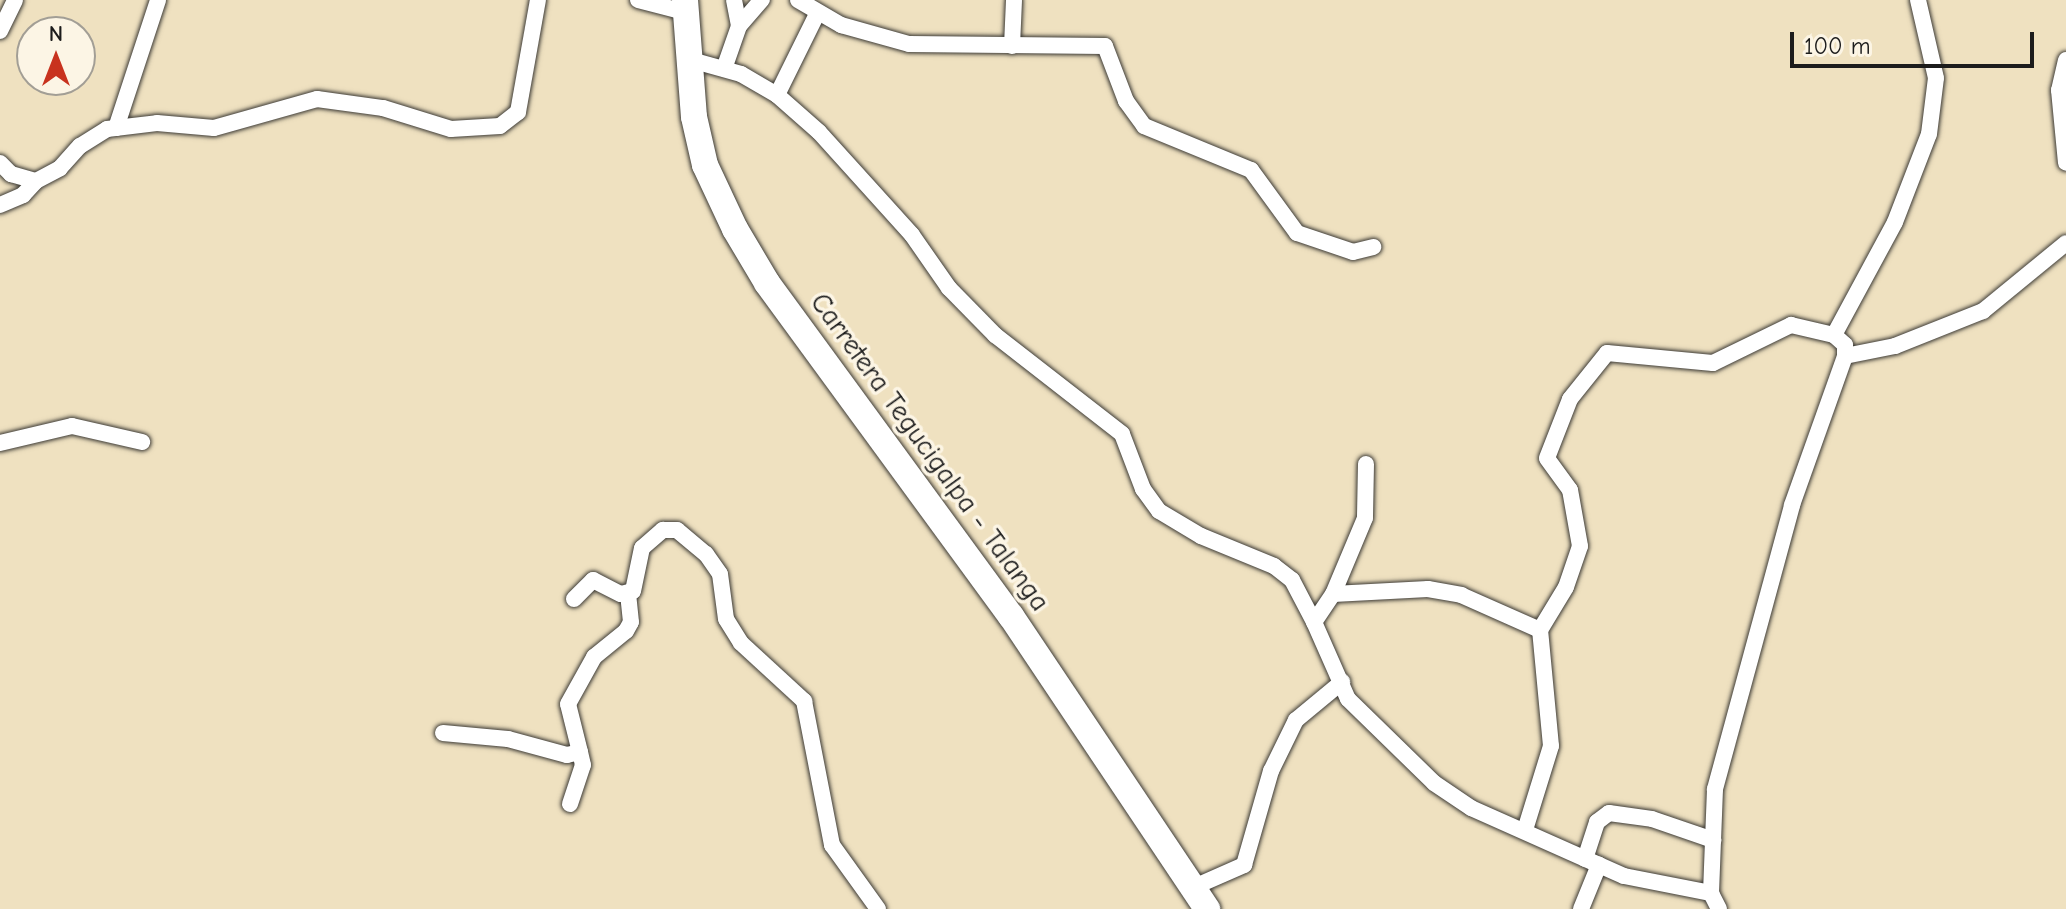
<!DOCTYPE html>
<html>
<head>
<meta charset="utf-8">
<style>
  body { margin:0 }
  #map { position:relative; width:2066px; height:909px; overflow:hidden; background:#efe1c0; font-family:"Comic Neue",sans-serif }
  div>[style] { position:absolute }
  .roads { filter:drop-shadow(0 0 2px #3c3a35) drop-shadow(0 0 2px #3c3a35) }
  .street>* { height:16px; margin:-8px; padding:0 8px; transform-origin:8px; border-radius:8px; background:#fff }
  .primary>* { height:26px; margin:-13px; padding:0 13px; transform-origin:13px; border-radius:13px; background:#fff }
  span { translate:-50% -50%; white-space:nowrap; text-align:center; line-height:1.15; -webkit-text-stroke:7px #fcf5e5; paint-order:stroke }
  .street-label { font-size:28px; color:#1c1c1c }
  .north { position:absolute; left:16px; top:16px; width:80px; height:80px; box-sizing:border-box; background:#fcf5e5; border:2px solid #a29e95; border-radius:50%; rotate:0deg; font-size:22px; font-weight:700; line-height:32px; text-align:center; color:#1c1c1c }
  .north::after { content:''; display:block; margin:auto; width:28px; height:36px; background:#c8321e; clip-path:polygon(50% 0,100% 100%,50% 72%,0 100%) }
  .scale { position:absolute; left:1790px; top:32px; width:244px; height:36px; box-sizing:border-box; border:4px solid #1c1c1c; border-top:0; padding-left:10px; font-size:24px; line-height:28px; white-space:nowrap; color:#1c1c1c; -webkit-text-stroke:6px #fcf5e5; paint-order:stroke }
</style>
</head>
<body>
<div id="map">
  <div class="roads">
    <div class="street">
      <i style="left:638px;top:0;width:48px;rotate:14.6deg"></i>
      <i style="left:734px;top:0;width:26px;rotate:79deg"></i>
      <i style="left:798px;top:0;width:50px;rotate:30.2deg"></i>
      <i style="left:841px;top:25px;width:71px;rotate:15.6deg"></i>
      <i style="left:909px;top:44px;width:196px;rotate:0.6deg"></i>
      <i style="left:1105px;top:46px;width:59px;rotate:69.1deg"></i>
      <i style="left:1126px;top:101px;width:31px;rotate:54deg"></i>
      <i style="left:1144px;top:126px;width:116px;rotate:22.4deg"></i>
      <i style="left:1251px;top:170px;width:78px;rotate:53.9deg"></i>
      <i style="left:1297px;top:233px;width:59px;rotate:18.7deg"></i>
      <i style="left:1353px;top:252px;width:21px;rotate:-14deg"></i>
      <i style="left:0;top:31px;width:34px;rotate:-64deg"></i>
      <i style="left:1012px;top:46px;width:46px;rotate:-87.5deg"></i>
      <i style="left:691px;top:60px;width:52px;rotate:15.6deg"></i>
      <i style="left:741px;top:74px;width:42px;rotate:30.3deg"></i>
      <i style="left:777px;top:95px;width:56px;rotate:41.4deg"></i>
      <i style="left:819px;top:132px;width:139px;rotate:47.9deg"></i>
      <i style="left:912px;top:235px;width:65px;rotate:55.1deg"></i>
      <i style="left:949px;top:288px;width:66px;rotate:45.6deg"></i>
      <i style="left:995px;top:335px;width:161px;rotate:37.9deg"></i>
      <i style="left:1122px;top:434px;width:59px;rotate:69.1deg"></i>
      <i style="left:1143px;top:489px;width:27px;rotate:54deg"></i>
      <i style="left:1159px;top:511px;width:49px;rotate:30.8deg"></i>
      <i style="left:1201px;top:536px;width:79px;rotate:22.3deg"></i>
      <i style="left:1274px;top:566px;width:23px;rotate:38deg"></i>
      <i style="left:1292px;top:580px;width:47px;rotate:62.4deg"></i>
      <i style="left:2066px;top:60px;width:31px;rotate:103deg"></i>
      <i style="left:2059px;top:90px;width:73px;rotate:84.5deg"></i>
      <i style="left:725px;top:66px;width:42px;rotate:-70.7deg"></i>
      <i style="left:739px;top:26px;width:35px;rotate:-49deg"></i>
      <i style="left:777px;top:95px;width:90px;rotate:-63.7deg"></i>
      <i style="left:116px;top:128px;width:135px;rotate:-71.8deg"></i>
      <i style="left:0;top:163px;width:16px;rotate:45deg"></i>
      <i style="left:11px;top:174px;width:26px;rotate:16deg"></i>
      <i style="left:36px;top:181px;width:27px;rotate:-28deg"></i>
      <i style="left:60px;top:168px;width:30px;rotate:-48deg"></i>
      <i style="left:80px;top:146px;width:32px;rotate:-32deg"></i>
      <i style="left:107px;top:129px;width:50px;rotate:-6.8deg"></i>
      <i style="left:157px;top:123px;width:57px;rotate:5deg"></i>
      <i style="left:214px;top:128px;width:107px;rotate:-15.7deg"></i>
      <i style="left:317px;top:99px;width:67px;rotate:7.8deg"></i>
      <i style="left:383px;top:108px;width:71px;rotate:17.2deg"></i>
      <i style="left:451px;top:129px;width:49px;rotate:-3.5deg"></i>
      <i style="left:500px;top:126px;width:23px;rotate:-38deg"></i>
      <i style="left:518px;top:112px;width:114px;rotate:-79.9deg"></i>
      <i style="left:0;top:205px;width:25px;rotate:-23deg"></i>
      <i style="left:23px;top:195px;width:19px;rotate:-47deg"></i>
      <i style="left:1834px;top:335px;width:128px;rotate:-61.6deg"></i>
      <i style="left:1895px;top:222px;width:94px;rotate:-68.9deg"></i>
      <i style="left:1929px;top:134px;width:56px;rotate:-82.9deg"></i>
      <i style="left:1936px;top:78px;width:80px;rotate:-103deg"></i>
      <i style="left:0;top:443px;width:74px;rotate:-13.3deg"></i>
      <i style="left:72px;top:426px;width:72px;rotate:12.9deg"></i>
      <i style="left:1366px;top:464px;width:54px;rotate:91.1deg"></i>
      <i style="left:1365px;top:518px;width:82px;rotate:112.8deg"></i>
      <i style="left:1333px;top:594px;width:34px;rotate:124deg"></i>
      <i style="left:1314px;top:622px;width:84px;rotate:66.2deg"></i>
      <i style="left:1348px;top:699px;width:120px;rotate:44.3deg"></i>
      <i style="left:1434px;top:783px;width:45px;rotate:34deg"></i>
      <i style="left:1471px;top:808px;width:167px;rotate:24deg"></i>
      <i style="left:1624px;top:876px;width:89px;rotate:11.1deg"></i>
      <i style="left:1333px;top:594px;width:95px;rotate:-3deg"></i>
      <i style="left:1428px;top:589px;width:34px;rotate:10deg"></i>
      <i style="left:1461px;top:595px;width:86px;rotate:23.9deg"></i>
      <i style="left:574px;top:599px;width:27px;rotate:-45deg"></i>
      <i style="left:593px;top:580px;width:31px;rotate:27deg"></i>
      <i style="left:621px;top:594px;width:12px;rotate:-14deg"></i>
      <i style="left:633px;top:591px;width:44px;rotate:-78.2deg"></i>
      <i style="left:642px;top:548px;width:28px;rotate:-41deg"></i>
      <i style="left:663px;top:530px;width:14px"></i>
      <i style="left:677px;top:530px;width:38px;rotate:40deg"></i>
      <i style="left:706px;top:554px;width:24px;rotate:55deg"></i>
      <i style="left:720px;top:574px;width:45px;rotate:82.4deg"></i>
      <i style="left:726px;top:619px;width:28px;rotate:58deg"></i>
      <i style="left:741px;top:643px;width:86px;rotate:42.6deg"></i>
      <i style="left:804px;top:701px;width:147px;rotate:79deg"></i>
      <i style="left:832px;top:845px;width:79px;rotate:54.3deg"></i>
      <i style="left:443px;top:733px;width:65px;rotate:5.3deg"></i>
      <i style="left:508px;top:739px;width:61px;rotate:15.2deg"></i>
      <i style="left:567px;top:755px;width:13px;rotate:-13deg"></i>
      <i style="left:580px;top:752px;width:49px;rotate:-104deg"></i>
      <i style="left:568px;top:704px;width:54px;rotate:-61deg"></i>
      <i style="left:594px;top:657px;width:41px;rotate:-39.1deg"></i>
      <i style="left:626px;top:631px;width:10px;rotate:-61deg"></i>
      <i style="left:631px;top:622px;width:27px;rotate:-96deg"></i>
      <i style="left:570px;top:804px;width:41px;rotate:-71.6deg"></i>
      <i style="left:583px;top:765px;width:13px;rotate:-103deg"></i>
      <i style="left:1525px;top:830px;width:88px;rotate:-72.8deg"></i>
      <i style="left:1551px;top:746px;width:117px;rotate:-95.4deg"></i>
      <i style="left:1540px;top:630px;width:50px;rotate:-58.8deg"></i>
      <i style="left:1566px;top:587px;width:43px;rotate:-71.1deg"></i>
      <i style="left:1580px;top:546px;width:57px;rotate:-100.1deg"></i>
      <i style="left:1570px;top:490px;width:39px;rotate:-126deg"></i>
      <i style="left:1547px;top:458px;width:63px;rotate:-68.7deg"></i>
      <i style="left:1570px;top:399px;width:59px;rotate:-51.2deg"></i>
      <i style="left:1607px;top:353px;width:106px;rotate:5.4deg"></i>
      <i style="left:1713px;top:363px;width:87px;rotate:-26deg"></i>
      <i style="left:1791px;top:325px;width:44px;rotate:13.1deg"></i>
      <i style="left:1834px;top:335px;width:15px;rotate:42deg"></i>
      <i style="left:1845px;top:345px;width:11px;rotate:90deg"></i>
      <i style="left:1845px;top:356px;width:51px;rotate:-11.3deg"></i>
      <i style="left:1895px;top:346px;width:95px;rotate:-21.7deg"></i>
      <i style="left:1983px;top:311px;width:107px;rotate:-39.3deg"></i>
      <i style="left:1585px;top:859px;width:39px;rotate:-72deg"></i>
      <i style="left:1597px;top:822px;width:15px;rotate:-37deg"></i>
      <i style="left:1609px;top:813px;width:43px;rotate:7.9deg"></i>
      <i style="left:1652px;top:819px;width:65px;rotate:19deg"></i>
      <i style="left:1194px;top:887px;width:55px;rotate:-23.7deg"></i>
      <i style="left:1244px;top:865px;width:98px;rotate:-74deg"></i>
      <i style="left:1271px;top:771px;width:57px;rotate:-63.9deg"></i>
      <i style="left:1296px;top:720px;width:60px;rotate:-39.6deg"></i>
      <i style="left:1581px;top:909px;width:48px;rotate:-67.8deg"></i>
      <i style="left:1719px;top:909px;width:18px;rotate:-117deg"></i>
      <i style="left:1711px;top:893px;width:104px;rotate:-87.8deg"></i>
      <i style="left:1715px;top:789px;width:294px;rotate:-74.8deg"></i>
      <i style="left:1792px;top:505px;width:158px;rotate:-70.4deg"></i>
    </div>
    <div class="primary">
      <i style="left:685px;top:0;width:117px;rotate:85.6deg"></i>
      <i style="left:694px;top:117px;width:49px;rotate:77.1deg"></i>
      <i style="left:705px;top:165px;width:71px;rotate:64.9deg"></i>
      <i style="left:735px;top:229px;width:63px;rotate:59.3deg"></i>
      <i style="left:767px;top:283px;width:413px;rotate:53.8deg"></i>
      <i style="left:1011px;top:616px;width:353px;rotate:56.2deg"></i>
    </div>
  </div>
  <div class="street-label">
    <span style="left:930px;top:452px;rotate:54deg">Carretera Tegucigalpa - Talanga</span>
  </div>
  <div class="north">N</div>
  <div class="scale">100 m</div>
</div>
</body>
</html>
